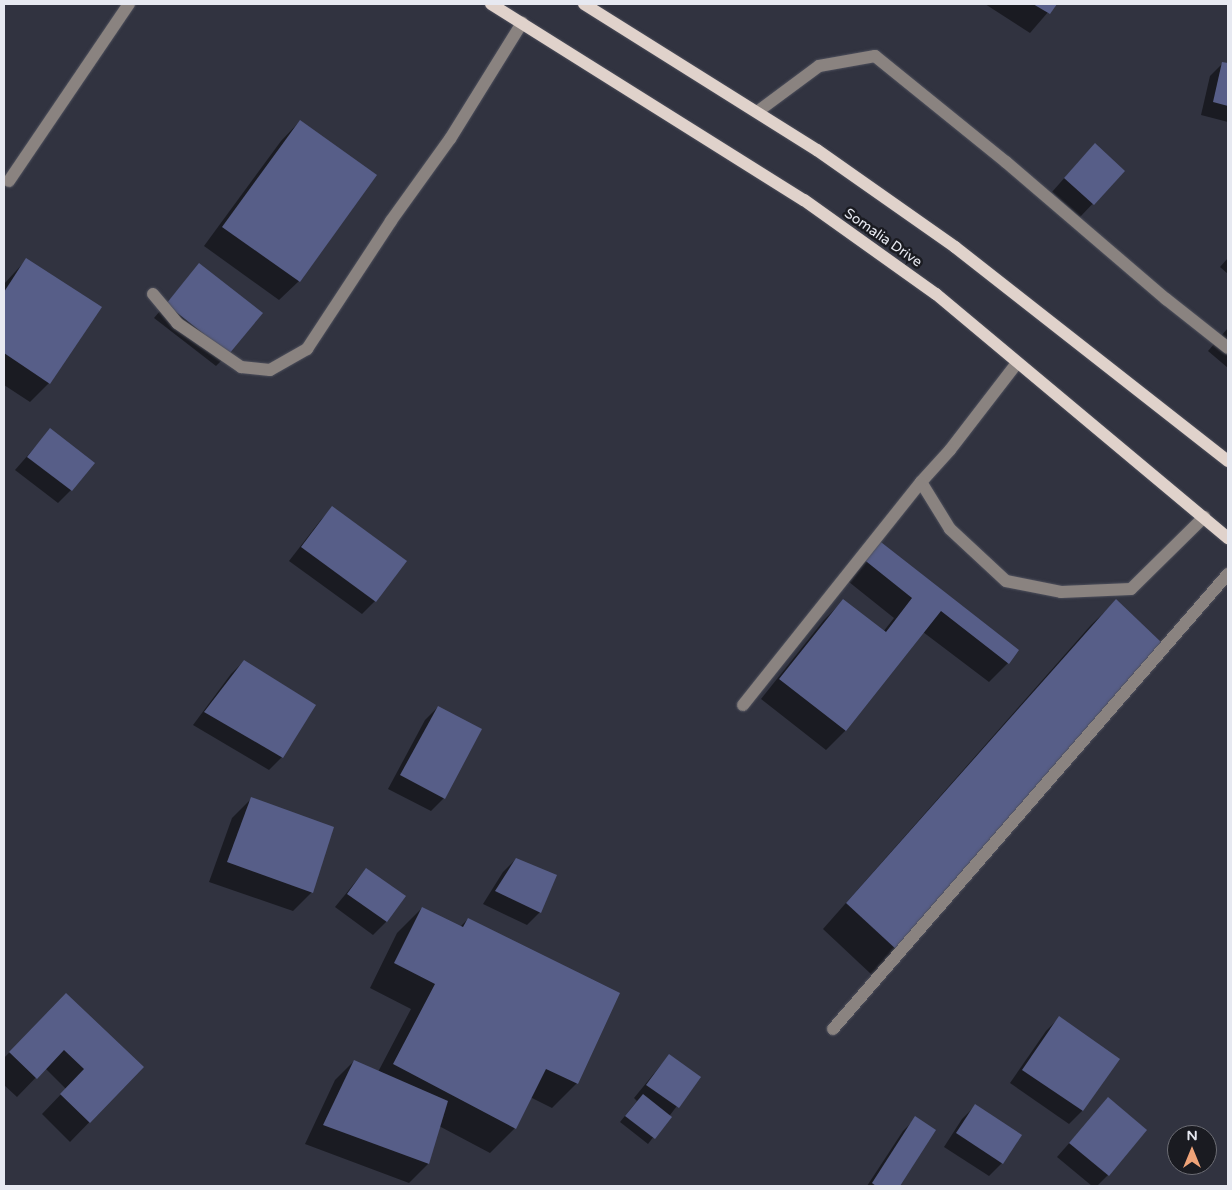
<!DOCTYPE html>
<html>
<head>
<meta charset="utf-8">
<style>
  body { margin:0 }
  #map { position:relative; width:1232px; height:1190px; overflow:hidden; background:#313340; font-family:"Varela Round",sans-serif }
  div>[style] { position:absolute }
  .shadow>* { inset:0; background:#0007 }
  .building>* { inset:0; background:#575e88 }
  .roads { filter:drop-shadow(0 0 1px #4e505c) drop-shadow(0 0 1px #4e505c) }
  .minor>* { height:12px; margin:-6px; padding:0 6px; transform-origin:6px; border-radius:6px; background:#8a8380 }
  .major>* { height:12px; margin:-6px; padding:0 6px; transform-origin:6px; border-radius:6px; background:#e0d2cb }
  span { translate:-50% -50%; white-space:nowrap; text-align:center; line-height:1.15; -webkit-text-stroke:5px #1a1b21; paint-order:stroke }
  .street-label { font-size:14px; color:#e7e9f1 }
  .frame { position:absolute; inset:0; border:5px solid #e7e9f1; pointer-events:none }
  .north { position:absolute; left:1167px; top:1125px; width:50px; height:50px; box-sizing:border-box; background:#1a1b21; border:1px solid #6c6d74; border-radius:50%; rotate:0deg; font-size:14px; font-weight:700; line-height:20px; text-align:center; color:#e7e9f1 }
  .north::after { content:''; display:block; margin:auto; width:18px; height:22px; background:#efa378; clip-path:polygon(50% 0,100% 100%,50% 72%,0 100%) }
</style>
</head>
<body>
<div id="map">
  <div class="shadow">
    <i style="clip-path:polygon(985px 4px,1055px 4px,1030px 33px)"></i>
    <i style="clip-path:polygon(1223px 63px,1228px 65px,1228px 122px,1201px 115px,1210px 76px)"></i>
    <i style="clip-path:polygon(300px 121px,375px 175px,299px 281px,279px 300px,204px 246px,281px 141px)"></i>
    <i style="clip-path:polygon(1082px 158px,1124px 171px,1080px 217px,1052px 192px)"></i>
    <i style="clip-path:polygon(1228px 258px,1228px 274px,1220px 267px)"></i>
    <i style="clip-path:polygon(26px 260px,49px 383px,30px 402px,4px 385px,4px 284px)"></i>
    <i style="clip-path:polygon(199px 265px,229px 353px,216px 366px,154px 318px)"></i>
    <i style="clip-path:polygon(1228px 328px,1228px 368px,1208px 351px)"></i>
    <i style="clip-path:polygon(50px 430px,71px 490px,58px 503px,15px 470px)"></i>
    <i style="clip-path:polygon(332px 508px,375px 601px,362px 614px,289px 561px,320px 521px)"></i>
    <i style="clip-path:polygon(877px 541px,1008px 663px,989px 682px,923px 632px,845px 731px,826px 750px,761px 699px,824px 620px,843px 601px,883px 632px,894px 618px,844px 578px)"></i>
    <i style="clip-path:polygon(1116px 601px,897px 950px,872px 975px,823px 929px,1091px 625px)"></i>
    <i style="clip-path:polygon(244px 661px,282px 757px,269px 770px,193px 725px,231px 674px)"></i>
    <i style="clip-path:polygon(438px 707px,444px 798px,431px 811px,388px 789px,425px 720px)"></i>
    <i style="clip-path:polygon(251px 799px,312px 892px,293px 911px,209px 882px,232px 818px)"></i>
    <i style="clip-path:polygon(516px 859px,540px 912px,527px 925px,483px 904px,503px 872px)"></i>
    <i style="clip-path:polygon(366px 869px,404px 896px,386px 922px,373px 935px,335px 907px)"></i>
    <i style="clip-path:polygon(422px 908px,460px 927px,468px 919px,577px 1083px,552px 1108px,530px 1097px,515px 1128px,490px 1153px,439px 1126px,428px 1164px,409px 1183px,305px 1144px,335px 1080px,354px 1061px,378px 1072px,411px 1009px,370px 988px,397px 933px)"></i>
    <i style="clip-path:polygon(47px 1013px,143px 1067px,70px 1142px,42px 1114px,66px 1089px,45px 1068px,17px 1097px,4px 1085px,4px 1058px)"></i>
    <i style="clip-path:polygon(1059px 1018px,1118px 1059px,1082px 1111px,1069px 1124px,1010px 1083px,1046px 1031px)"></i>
    <i style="clip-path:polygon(669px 1055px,699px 1077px,648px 1144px,620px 1122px,637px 1101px,634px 1098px)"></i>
    <i style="clip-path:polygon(1108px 1099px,1146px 1130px,1108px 1175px,1097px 1186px,1092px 1186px,1057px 1157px)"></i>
    <i style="clip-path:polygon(975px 1106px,1002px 1163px,989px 1176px,944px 1147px,962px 1119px)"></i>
    <i style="clip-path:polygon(916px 1118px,934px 1130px,898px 1186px,867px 1186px,903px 1131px)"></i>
  </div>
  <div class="building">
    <i style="clip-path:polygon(1033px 4px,1057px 4px,1050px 14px)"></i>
    <i style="clip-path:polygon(1222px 62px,1228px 63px,1228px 106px,1213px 102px)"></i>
    <i style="clip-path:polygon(300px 120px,377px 175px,300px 282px,222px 227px)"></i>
    <i style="clip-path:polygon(1095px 143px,1125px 171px,1094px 205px,1064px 178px)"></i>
    <i style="clip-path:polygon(26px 258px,102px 307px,50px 384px,4px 353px,4px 292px)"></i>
    <i style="clip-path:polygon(199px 263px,263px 313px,229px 354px,166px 304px)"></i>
    <i style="clip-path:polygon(50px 428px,95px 463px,72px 491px,27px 457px)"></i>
    <i style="clip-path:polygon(332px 506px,407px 561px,376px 602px,301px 547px)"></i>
    <i style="clip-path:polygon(877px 539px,1019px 650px,1009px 664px,941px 611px,846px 731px,779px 679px,843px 599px,886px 632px,912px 598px,862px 558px)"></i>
    <i style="clip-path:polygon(1116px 599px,1162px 643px,898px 951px,846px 903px)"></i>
    <i style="clip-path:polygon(244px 660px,316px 705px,283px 758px,204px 712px)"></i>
    <i style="clip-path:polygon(438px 706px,482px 729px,445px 799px,400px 775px)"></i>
    <i style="clip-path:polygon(251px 797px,334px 827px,313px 893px,227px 862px)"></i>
    <i style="clip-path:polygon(516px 858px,557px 875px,541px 913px,495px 891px)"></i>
    <i style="clip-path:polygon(366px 868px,406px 896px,387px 922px,347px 894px)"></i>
    <i style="clip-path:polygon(422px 907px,463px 927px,468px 918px,620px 993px,578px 1084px,546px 1069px,516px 1129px,393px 1064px,435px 984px,394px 963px)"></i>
    <i style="clip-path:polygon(66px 993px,144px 1067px,90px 1123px,60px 1094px,84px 1069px,64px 1050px,37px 1079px,9px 1052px)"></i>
    <i style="clip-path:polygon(1059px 1016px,1120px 1059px,1083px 1111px,1022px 1070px)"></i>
    <i style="clip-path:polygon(669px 1054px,701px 1077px,679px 1108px,646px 1085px)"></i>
    <i style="clip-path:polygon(354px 1060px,448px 1101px,429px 1164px,323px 1125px)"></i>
    <i style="clip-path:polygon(643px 1094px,672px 1117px,655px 1139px,625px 1116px)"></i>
    <i style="clip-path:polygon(1108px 1097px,1147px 1130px,1109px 1176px,1069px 1143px)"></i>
    <i style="clip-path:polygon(975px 1104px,1022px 1135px,1003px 1164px,956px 1133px)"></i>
    <i style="clip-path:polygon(915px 1116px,936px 1130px,900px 1186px,876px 1186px,872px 1183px)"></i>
  </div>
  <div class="roads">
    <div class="minor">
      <i style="left:757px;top:112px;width:77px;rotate:-36.6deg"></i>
      <i style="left:819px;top:66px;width:57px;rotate:-10.1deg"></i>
      <i style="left:875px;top:56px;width:169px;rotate:39deg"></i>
      <i style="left:1006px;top:162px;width:211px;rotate:40.6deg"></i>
      <i style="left:1166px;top:299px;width:79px;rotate:38.3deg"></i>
      <i style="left:9px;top:181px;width:214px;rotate:-55.9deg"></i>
      <i style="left:153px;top:294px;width:38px;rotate:50deg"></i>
      <i style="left:177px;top:323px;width:78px;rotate:34.5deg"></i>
      <i style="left:241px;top:367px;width:29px;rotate:6deg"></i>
      <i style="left:270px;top:370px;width:43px;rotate:-29.6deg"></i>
      <i style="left:307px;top:349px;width:153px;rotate:-56.7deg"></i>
      <i style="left:391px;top:221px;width:101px;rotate:-54.3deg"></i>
      <i style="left:450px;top:139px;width:137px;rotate:-58.2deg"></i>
      <i style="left:1017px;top:363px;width:110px;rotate:127.6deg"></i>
      <i style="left:950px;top:450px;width:43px;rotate:132.2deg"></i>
      <i style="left:921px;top:482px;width:55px;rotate:58.3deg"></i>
      <i style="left:950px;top:529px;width:76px;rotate:42.9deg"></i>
      <i style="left:1006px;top:581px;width:56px;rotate:11.3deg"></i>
      <i style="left:1061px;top:592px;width:70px;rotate:-2.5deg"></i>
      <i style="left:1131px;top:589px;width:103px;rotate:-44.6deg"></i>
      <i style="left:743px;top:705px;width:285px;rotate:-51.4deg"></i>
      <i style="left:833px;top:1029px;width:603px;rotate:-49.04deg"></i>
    </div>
    <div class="major">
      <i style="left:491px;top:4px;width:369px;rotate:32.1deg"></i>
      <i style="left:804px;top:200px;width:162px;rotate:35.5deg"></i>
      <i style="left:936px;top:294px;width:381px;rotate:39.9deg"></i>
      <i style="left:584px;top:4px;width:275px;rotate:32.1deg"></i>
      <i style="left:817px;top:150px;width:169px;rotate:35.1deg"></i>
      <i style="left:955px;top:247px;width:347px;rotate:38.1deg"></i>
    </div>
  </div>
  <div class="street-label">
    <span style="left:883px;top:238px;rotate:35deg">Somalia Drive</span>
  </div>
  <div class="frame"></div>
  <div class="north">N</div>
</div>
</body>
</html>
